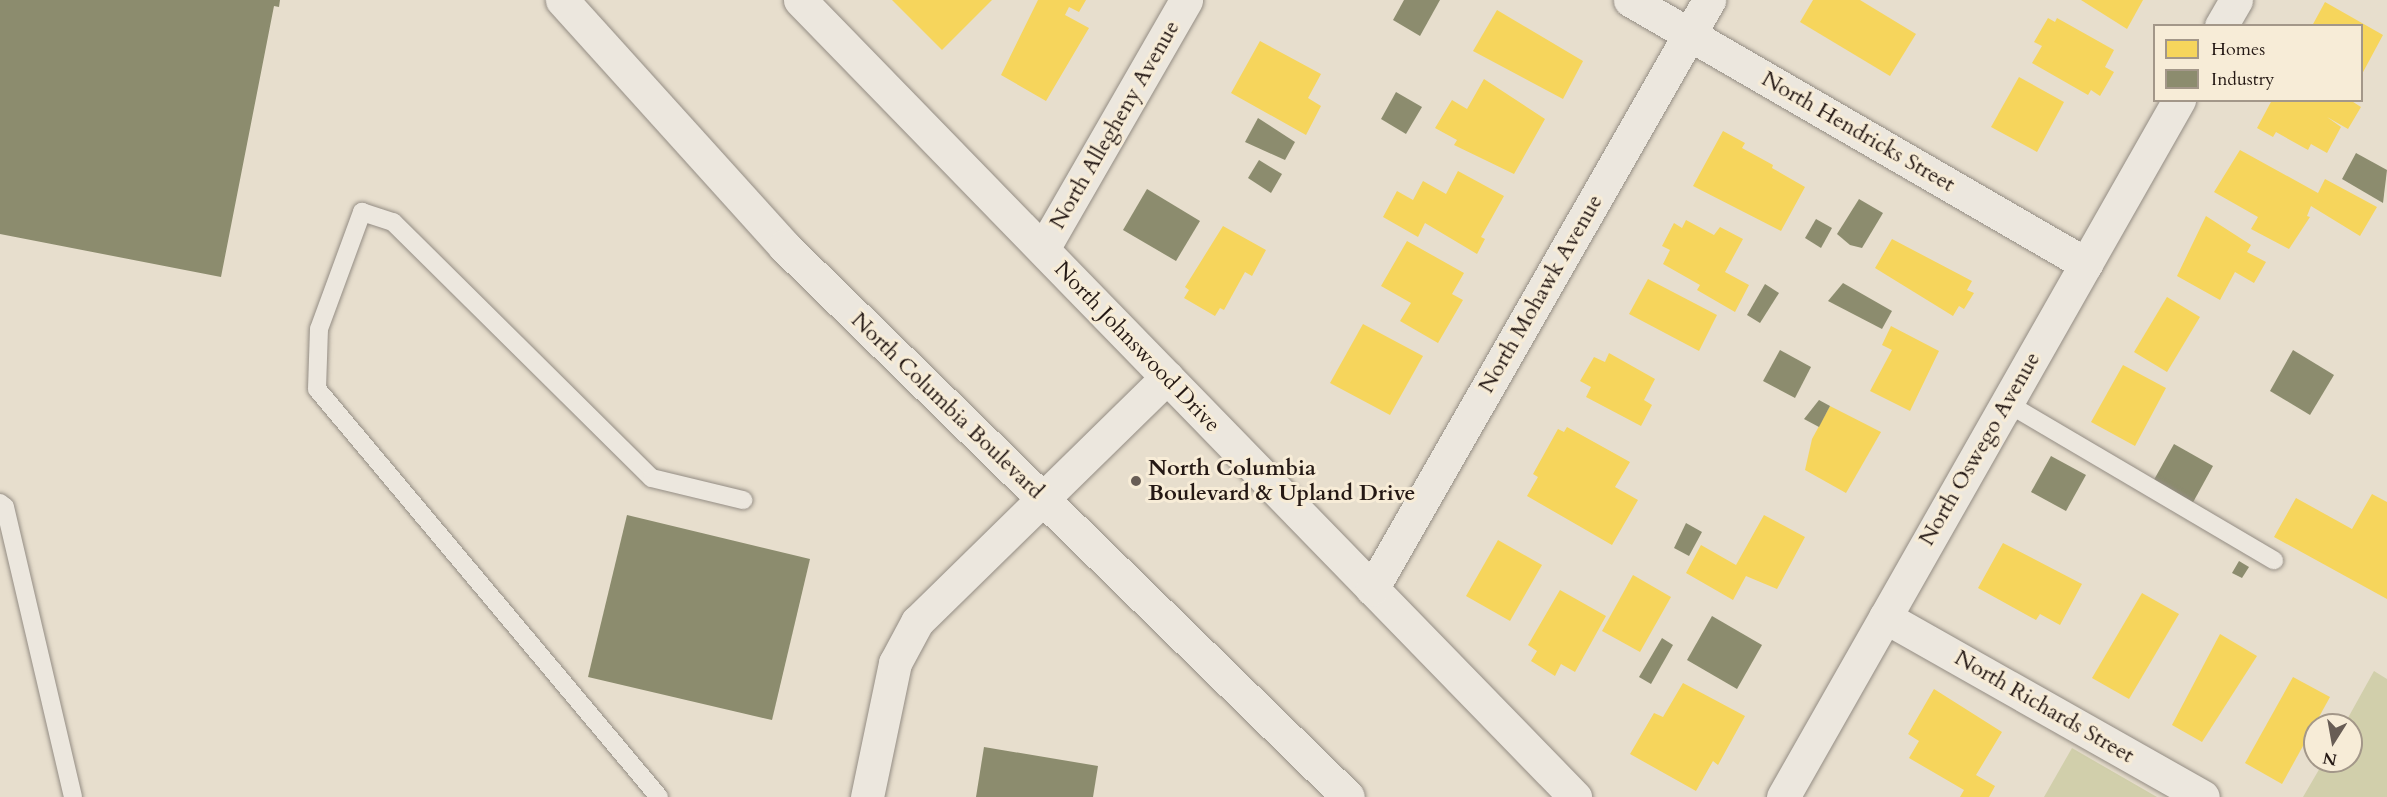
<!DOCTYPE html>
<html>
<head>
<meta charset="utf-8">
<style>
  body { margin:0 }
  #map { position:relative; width:2387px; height:797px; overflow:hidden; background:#e7decd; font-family:Cardo,serif }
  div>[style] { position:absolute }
  .green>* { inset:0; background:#d1cfab }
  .homes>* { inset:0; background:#f6d55c }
  .industry>* { inset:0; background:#8c8c6e }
  .roads { filter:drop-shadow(0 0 2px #948d84) drop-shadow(0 0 2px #948d84) }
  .service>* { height:18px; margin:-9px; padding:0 9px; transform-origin:9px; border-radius:9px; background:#ece7de }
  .minor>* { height:33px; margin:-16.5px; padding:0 16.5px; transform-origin:16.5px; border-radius:16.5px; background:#ece7de }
  .secondary>* { height:33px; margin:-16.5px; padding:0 16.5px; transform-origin:16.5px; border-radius:16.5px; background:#ece7de }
  .dots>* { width:16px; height:16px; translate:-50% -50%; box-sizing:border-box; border:3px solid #f7ecd7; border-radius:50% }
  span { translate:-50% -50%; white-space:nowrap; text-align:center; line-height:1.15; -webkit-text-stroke:6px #f7ecd7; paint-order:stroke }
  .street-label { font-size:22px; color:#241814 }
  .poi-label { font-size:22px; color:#241814; font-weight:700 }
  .left { translate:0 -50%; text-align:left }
  .legend { position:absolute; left:2153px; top:24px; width:210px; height:78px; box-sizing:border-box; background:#f7ecd7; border:2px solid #a39789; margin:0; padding:8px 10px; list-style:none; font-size:18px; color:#241814 }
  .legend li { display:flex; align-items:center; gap:12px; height:30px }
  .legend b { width:30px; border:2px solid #a39789 }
  .north { position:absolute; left:2303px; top:713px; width:60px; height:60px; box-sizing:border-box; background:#f7ecd7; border:2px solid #a39789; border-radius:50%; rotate:191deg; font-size:16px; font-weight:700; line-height:24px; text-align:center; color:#241814 }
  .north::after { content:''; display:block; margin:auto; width:21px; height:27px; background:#685d55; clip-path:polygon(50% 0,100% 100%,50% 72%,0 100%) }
</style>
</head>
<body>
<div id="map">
  <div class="green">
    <i style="clip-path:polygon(2374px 671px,2387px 679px,2387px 797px,2303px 797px,2324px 761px,2351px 761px,2351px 725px,2344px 725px)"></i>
    <i style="clip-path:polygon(2072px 748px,2157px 797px,2044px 797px)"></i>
  </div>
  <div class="homes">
    <i style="clip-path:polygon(892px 0,992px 0,942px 50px)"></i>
    <i style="clip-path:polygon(1038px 0,1086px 0,1079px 12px,1069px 7px,1065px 15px,1089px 28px,1046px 101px,1001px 75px)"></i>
    <i style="clip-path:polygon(1813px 0,1860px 0,1916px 34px,1890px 76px,1800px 22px)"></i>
    <i style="clip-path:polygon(2081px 0,2143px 0,2127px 29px)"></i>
    <i style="clip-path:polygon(2325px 2px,2383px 35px,2362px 74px,2362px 26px,2312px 26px)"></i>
    <i style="clip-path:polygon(1497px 10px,1583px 61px,1563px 99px,1473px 51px)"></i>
    <i style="clip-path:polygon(2048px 18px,2055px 22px,2057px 18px,2114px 50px,2105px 67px,2114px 72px,2100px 96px,2091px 90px,2088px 95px,2032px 63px,2042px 46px,2034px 42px)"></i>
    <i style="clip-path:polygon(1260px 41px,1321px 74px,1308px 98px,1321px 106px,1306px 135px,1231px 93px)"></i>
    <i style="clip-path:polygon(2019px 77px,2064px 102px,2037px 152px,1991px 127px)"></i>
    <i style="clip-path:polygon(1484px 79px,1545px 119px,1514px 174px,1454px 145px,1457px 140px,1435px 128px,1452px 100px,1467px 109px)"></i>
    <i style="clip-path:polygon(2272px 100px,2350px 100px,2361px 107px,2348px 129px,2327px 117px,2341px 127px,2327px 153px,2311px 144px,2308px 150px,2276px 132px,2273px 137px,2257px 128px)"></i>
    <i style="clip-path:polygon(1723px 131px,1745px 143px,1742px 148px,1773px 165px,1772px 168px,1805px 187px,1781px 231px,1693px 186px)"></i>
    <i style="clip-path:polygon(2240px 150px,2318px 193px,2325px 179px,2377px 207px,2360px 236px,2311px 206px,2307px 216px,2310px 217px,2289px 249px,2251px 229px,2258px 217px,2214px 192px)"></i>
    <i style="clip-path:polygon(1458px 171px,1504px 196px,1481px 237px,1485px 239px,1477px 254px,1425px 223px,1418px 237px,1383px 217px,1397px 191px,1413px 200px,1423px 181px,1446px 194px)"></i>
    <i style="clip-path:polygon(2206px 216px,2251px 245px,2247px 252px,2266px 262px,2254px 283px,2235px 272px,2220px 300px,2177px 276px)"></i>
    <i style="clip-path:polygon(1686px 220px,1714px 235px,1720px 227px,1743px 239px,1725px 272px,1749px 285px,1735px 312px,1697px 290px,1700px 285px,1663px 264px,1670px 250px,1662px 246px,1674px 223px,1682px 228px)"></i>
    <i style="clip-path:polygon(1223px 226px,1266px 250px,1252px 276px,1245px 272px,1224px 310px,1220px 308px,1215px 316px,1184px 298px,1189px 290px,1185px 287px)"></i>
    <i style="clip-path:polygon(1892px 239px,1972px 281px,1967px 290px,1974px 293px,1964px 309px,1959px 306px,1953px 316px,1875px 268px)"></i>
    <i style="clip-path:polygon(1407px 241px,1464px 273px,1452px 294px,1463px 300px,1438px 343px,1400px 321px,1411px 303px,1381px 286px)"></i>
    <i style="clip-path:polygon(1648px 279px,1717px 315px,1699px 351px,1629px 314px)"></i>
    <i style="clip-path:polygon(2167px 297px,2200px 317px,2167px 372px,2134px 352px)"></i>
    <i style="clip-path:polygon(1363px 324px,1423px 356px,1390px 415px,1330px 383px)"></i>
    <i style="clip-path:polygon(1891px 326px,1939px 351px,1910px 411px,1870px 391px,1892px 350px,1882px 345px)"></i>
    <i style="clip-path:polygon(1609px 353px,1655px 379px,1644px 400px,1652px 405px,1641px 426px,1586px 397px,1591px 387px,1580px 381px,1594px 357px,1605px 362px)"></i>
    <i style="clip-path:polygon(2123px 365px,2166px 388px,2135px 446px,2091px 422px)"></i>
    <i style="clip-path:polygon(1830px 406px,1881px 432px,1846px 493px,1805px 470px,1812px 439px)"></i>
    <i style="clip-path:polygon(1567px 427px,1630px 462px,1615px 487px,1638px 500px,1612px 545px,1527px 496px,1538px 477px,1533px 474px,1558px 429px,1564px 432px)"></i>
    <i style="clip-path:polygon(2372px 494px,2387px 502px,2387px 599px,2274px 537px,2296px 498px,2352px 529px)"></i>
    <i style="clip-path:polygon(1764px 515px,1805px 537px,1777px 589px,1746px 576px,1733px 600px,1686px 573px,1701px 545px,1736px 565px)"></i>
    <i style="clip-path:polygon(1498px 540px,1542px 565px,1510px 621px,1466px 596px)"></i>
    <i style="clip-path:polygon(2003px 543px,2082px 584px,2060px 625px,2040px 614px,2036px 620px,1978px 588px)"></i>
    <i style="clip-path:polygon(1633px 575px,1671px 597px,1640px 652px,1602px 631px)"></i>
    <i style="clip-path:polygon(1560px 590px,1606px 616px,1575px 672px,1561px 664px,1555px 676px,1531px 661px,1537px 651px,1528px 645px)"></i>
    <i style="clip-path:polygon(2142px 593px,2179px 614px,2129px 699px,2092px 678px)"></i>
    <i style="clip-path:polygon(2220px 634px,2257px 656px,2202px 742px,2172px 725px)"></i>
    <i style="clip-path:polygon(2293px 677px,2330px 697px,2282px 784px,2245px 763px)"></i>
    <i style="clip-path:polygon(1683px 683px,1745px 716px,1718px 765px,1713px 761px,1696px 791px,1630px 754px,1654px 713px,1663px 717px)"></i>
    <i style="clip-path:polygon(1934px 689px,2002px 732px,1976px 775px,1995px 786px,1989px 797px,1960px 797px,1964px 790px,1909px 758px,1919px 741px,1908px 734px)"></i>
  </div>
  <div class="industry">
    <i style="clip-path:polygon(0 0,280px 0,279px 7px,274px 6px,221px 277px,0 234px)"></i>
    <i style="clip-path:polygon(1404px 0,1440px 0,1420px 36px,1393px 20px)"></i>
    <i style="clip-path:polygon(1396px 92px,1422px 107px,1406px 134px,1381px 119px)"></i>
    <i style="clip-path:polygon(1258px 118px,1295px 142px,1285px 160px,1245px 142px)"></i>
    <i style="clip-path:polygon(2356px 153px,2387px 170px,2383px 203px,2342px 179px)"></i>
    <i style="clip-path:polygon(1259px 160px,1282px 174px,1271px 193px,1248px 178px)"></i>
    <i style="clip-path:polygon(1147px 189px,1200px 221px,1176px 261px,1123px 230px)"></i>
    <i style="clip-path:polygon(1859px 199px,1883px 213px,1862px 248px,1850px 245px,1837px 234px)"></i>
    <i style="clip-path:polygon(1816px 219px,1832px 228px,1821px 248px,1805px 238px)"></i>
    <i style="clip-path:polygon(1843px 283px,1892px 311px,1882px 329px,1828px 301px)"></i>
    <i style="clip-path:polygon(1765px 284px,1779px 293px,1760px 323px,1747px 315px)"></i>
    <i style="clip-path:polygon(1780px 350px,1811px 367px,1795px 398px,1763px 381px)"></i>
    <i style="clip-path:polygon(2293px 350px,2334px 375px,2310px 415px,2270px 391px)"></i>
    <i style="clip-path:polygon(1819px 400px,1830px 406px,1819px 427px,1804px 419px)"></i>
    <i style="clip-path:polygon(2174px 444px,2213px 466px,2191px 506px,2151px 485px)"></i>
    <i style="clip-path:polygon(2051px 456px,2086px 475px,2066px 511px,2031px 492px)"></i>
    <i style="clip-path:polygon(627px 515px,810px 559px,772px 720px,588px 677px)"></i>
    <i style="clip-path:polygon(1686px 523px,1702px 532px,1689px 556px,1674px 548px)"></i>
    <i style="clip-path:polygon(2239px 561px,2249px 567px,2242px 578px,2232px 573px)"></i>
    <i style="clip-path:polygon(1712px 616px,1762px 645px,1737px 689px,1687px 660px)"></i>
    <i style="clip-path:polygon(1662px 638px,1673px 645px,1651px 684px,1639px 677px)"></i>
    <i style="clip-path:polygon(984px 747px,1098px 766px,1093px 797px,976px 797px)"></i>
  </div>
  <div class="roads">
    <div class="service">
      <i style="left:2007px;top:403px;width:310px;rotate:30.5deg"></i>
      <i style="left:0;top:503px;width:6px;rotate:39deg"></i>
      <i style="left:5px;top:507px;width:298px;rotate:76.8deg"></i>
      <i style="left:659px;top:797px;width:532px;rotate:-129.97deg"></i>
      <i style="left:317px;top:389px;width:60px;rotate:-88.1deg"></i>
      <i style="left:319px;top:329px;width:125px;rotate:-69.8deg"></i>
      <i style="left:362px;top:212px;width:33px;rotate:18deg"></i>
      <i style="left:393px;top:222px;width:364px;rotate:44.7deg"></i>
      <i style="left:652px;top:478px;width:94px;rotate:13.6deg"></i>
    </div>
    <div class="minor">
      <i style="left:800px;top:0;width:1112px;rotate:45.8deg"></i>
      <i style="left:1630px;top:0;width:527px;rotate:30.07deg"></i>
      <i style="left:2221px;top:26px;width:30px;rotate:-60deg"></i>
      <i style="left:1043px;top:249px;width:287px;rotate:-60.1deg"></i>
      <i style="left:1372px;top:589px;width:679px;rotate:-60.22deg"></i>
      <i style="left:1885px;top:617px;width:365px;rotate:29.5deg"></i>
      <i style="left:867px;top:797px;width:137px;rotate:-78.2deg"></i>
      <i style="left:895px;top:663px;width:47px;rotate:-61.8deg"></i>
      <i style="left:917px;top:622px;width:350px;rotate:-44.4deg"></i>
      <i style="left:1783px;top:797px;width:802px;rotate:-60.4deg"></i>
    </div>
    <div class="secondary">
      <i style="left:562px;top:0;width:331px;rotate:47.9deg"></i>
      <i style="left:784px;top:246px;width:788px;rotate:44.33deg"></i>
    </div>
  </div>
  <div class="dots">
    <i style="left:1136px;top:481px;background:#685d55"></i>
  </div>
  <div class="street-label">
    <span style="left:1115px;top:125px;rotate:-60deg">North Allegheny Avenue</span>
    <span style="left:1858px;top:132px;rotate:30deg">North Hendricks Street</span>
    <span style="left:1541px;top:294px;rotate:-60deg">North Mohawk Avenue</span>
    <span style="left:1137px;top:347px;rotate:46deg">North Johnswood Drive</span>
    <span style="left:947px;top:406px;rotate:44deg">North Columbia Boulevard</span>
    <span style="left:1980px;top:449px;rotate:-60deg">North Oswego Avenue</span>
    <span style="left:2044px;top:707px;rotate:30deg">North Richards Street</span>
  </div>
  <div class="poi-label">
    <span class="left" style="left:1148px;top:481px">North Columbia<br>Boulevard &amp; Upland Drive</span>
  </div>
  <ul class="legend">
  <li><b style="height:16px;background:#f6d55c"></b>Homes</li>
  <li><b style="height:16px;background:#8c8c6e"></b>Industry</li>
  </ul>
  <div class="north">N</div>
</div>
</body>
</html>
